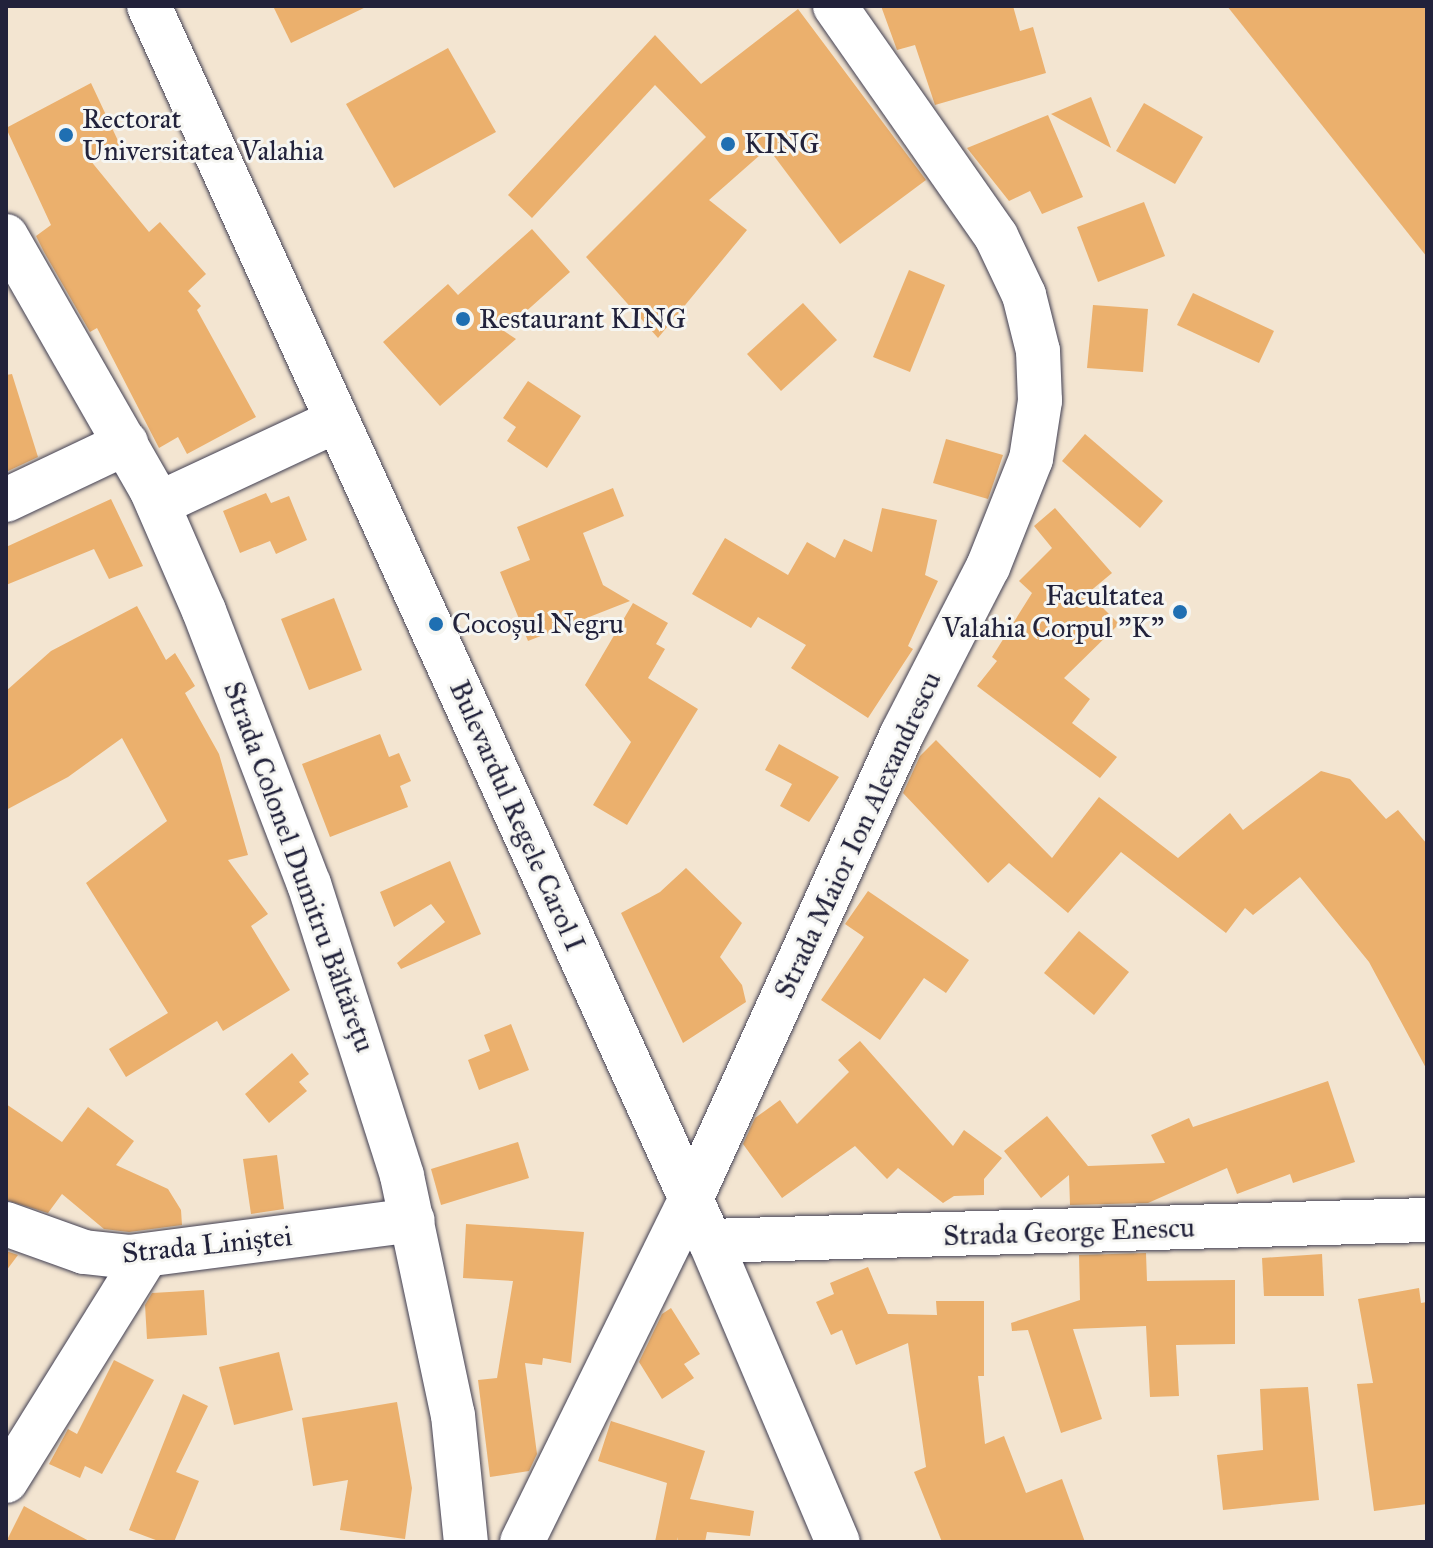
<!DOCTYPE html>
<html>
<head>
<meta charset="utf-8">
<style>
  body { margin:0 }
  #map { position:relative; width:1433px; height:1548px; overflow:hidden; background:#f3e5d1; font-family:"IM FELL Great Primer",serif }
  div>[style] { position:absolute }
  .building>* { inset:0; background:#ebb06d }
  .roads { filter:drop-shadow(0 0 2px #413f52) drop-shadow(0 0 2px #413f52) }
  .minor>* { height:44px; margin:-22px; padding:0 22px; transform-origin:22px; border-radius:22px; background:#fff }
  .major>* { height:44px; margin:-22px; padding:0 22px; transform-origin:22px; border-radius:22px; background:#fff }
  .dots>* { width:22px; height:22px; translate:-50% -50%; box-sizing:border-box; border:4px solid #f6f6f2; border-radius:50% }
  span { translate:-50% -50%; white-space:nowrap; text-align:center; line-height:1.15; -webkit-text-stroke:6px #f6f6f2; paint-order:stroke }
  .poi-label { font-size:28px; color:#22223b }
  .left { translate:0 -50%; text-align:left }
  .right { translate:-100% -50%; text-align:right }
  .street-label { font-size:28px; color:#22223b }
  .frame { position:absolute; inset:0; border:8px solid #22223b; pointer-events:none }
</style>
</head>
<body>
<div id="map">
  <div class="building">
    <i style="clip-path:polygon(273px 6px,368px 6px,291px 43px)"></i>
    <i style="clip-path:polygon(881px 6px,1013px 6px,1020px 31px,1033px 27px,1046px 73px,935px 105px,915px 45px,897px 50px)"></i>
    <i style="clip-path:polygon(1227px 6px,1427px 6px,1427px 257px)"></i>
    <i style="clip-path:polygon(798px 9px,926px 180px,840px 244px,768px 148px,709px 200px,747px 230px,658px 338px,586px 257px,706px 137px,655px 85px,532px 218px,508px 195px,655px 35px,701px 84px)"></i>
    <i style="clip-path:polygon(448px 48px,496px 132px,394px 188px,346px 104px)"></i>
    <i style="clip-path:polygon(91px 83px,120px 145px,90px 160px,149px 232px,160px 222px,206px 274px,188px 291px,201px 306px,197px 310px,256px 417px,187px 454px,178px 437px,159px 448px,97px 328px,90px 332px,44px 252px,36px 236px,51px 225px,6px 128px)"></i>
    <i style="clip-path:polygon(1091px 97px,1111px 148px,1051px 114px)"></i>
    <i style="clip-path:polygon(1144px 103px,1203px 137px,1175px 184px,1116px 151px)"></i>
    <i style="clip-path:polygon(1048px 115px,1083px 197px,1042px 214px,1030px 191px,1009px 201px,967px 148px)"></i>
    <i style="clip-path:polygon(1144px 202px,1165px 256px,1098px 282px,1077px 227px)"></i>
    <i style="clip-path:polygon(532px 229px,570px 272px,504px 331px,516px 339px,440px 406px,383px 342px,448px 284px,458px 295px)"></i>
    <i style="clip-path:polygon(909px 270px,945px 285px,910px 372px,873px 357px)"></i>
    <i style="clip-path:polygon(1193px 293px,1274px 331px,1259px 363px,1177px 325px)"></i>
    <i style="clip-path:polygon(803px 303px,837px 340px,781px 391px,747px 354px)"></i>
    <i style="clip-path:polygon(1093px 305px,1148px 309px,1143px 372px,1087px 368px)"></i>
    <i style="clip-path:polygon(12px 374px,38px 457px,6px 472px,6px 375px)"></i>
    <i style="clip-path:polygon(528px 381px,581px 416px,547px 468px,507px 441px,516px 427px,503px 418px)"></i>
    <i style="clip-path:polygon(1085px 434px,1163px 501px,1140px 528px,1062px 461px)"></i>
    <i style="clip-path:polygon(946px 439px,1003px 455px,988px 499px,933px 483px)"></i>
    <i style="clip-path:polygon(613px 488px,624px 516px,583px 533px,603px 585px,630px 601px,528px 641px,500px 572px,530px 560px,517px 527px)"></i>
    <i style="clip-path:polygon(266px 493px,271px 503px,289px 496px,307px 540px,276px 554px,270px 541px,240px 553px,223px 511px)"></i>
    <i style="clip-path:polygon(111px 499px,143px 566px,109px 579px,94px 549px,6px 585px,6px 547px)"></i>
    <i style="clip-path:polygon(882px 508px,937px 520px,925px 575px,938px 581px,908px 646px,913px 649px,868px 718px,791px 668px,806px 645px,758px 617px,751px 628px,692px 594px,725px 538px,788px 575px,807px 542px,835px 558px,844px 539px,872px 552px)"></i>
    <i style="clip-path:polygon(1055px 508px,1112px 573px,1088px 593px,1119px 624px,1064px 678px,1090px 699px,1072px 723px,1117px 757px,1100px 778px,977px 686px,997px 661px,992px 657px,1032px 593px,1019px 581px,1052px 548px,1034px 526px)"></i>
    <i style="clip-path:polygon(334px 598px,362px 670px,309px 690px,281px 619px)"></i>
    <i style="clip-path:polygon(633px 603px,668px 623px,656px 644px,665px 649px,648px 678px,698px 709px,627px 825px,593px 805px,631px 742px,585px 685px)"></i>
    <i style="clip-path:polygon(137px 606px,166px 660px,175px 653px,195px 686px,185px 693px,219px 754px,248px 855px,228px 860px,268px 914px,251px 926px,290px 990px,223px 1031px,217px 1021px,126px 1077px,109px 1049px,168px 1013px,86px 883px,167px 821px,122px 738px,68px 777px,6px 810px,6px 691px,51px 651px)"></i>
    <i style="clip-path:polygon(380px 734px,389px 757px,399px 753px,411px 781px,400px 786px,408px 807px,330px 837px,302px 764px)"></i>
    <i style="clip-path:polygon(936px 740px,1052px 858px,1099px 797px,1178px 858px,1230px 813px,1243px 830px,1321px 771px,1350px 779px,1386px 819px,1398px 810px,1427px 844px,1427px 1070px,1369px 962px,1300px 877px,1253px 915px,1245px 908px,1226px 933px,1121px 852px,1068px 913px,1009px 863px,988px 883px,903px 793px,920px 756px)"></i>
    <i style="clip-path:polygon(779px 744px,839px 777px,809px 822px,780px 806px,792px 784px,765px 770px)"></i>
    <i style="clip-path:polygon(450px 861px,481px 934px,401px 969px,397px 963px,445px 922px,431px 904px,394px 927px,380px 892px)"></i>
    <i style="clip-path:polygon(686px 868px,742px 923px,720px 957px,742px 985px,746px 1002px,683px 1043px,621px 913px,660px 892px)"></i>
    <i style="clip-path:polygon(868px 891px,969px 960px,946px 993px,924px 978px,880px 1040px,821px 1000px,864px 937px,845px 924px)"></i>
    <i style="clip-path:polygon(1079px 931px,1129px 972px,1094px 1015px,1044px 973px)"></i>
    <i style="clip-path:polygon(511px 1024px,529px 1070px,479px 1090px,468px 1060px,490px 1051px,484px 1035px)"></i>
    <i style="clip-path:polygon(860px 1041px,953px 1146px,964px 1130px,1002px 1158px,984px 1179px,984px 1195px,954px 1196px,943px 1203px,898px 1168px,887px 1179px,855px 1146px,782px 1198px,743px 1144px,755px 1118px,780px 1100px,797px 1124px,849px 1072px,838px 1060px)"></i>
    <i style="clip-path:polygon(292px 1053px,309px 1074px,299px 1082px,307px 1091px,269px 1123px,245px 1094px)"></i>
    <i style="clip-path:polygon(1328px 1081px,1355px 1162px,1293px 1183px,1290px 1174px,1237px 1194px,1227px 1168px,1148px 1203px,1070px 1205px,1069px 1175px,1041px 1198px,1004px 1151px,1047px 1116px,1088px 1166px,1165px 1163px,1151px 1135px,1189px 1118px,1193px 1127px)"></i>
    <i style="clip-path:polygon(6px 1104px,62px 1142px,88px 1107px,134px 1141px,116px 1165px,168px 1189px,181px 1210px,182px 1225px,129px 1232px,104px 1229px,62px 1194px,48px 1213px,6px 1200px)"></i>
    <i style="clip-path:polygon(518px 1142px,529px 1178px,441px 1205px,431px 1169px)"></i>
    <i style="clip-path:polygon(277px 1155px,284px 1209px,251px 1214px,243px 1159px)"></i>
    <i style="clip-path:polygon(466px 1224px,584px 1232px,571px 1363px,543px 1358px,542px 1365px,525px 1363px,537px 1454px,529px 1471px,490px 1477px,478px 1380px,497px 1378px,513px 1281px,463px 1278px)"></i>
    <i style="clip-path:polygon(6px 1251px,18px 1255px,6px 1271px)"></i>
    <i style="clip-path:polygon(1146px 1253px,1147px 1281px,1235px 1280px,1235px 1344px,1176px 1345px,1179px 1396px,1150px 1397px,1146px 1326px,1073px 1329px,1102px 1419px,1061px 1433px,1028px 1330px,1012px 1331px,1011px 1323px,1080px 1300px,1079px 1255px)"></i>
    <i style="clip-path:polygon(1322px 1254px,1324px 1296px,1264px 1296px,1262px 1258px)"></i>
    <i style="clip-path:polygon(868px 1267px,888px 1314px,937px 1315px,936px 1301px,984px 1301px,984px 1376px,978px 1376px,985px 1444px,1004px 1436px,1026px 1493px,1062px 1479px,1085px 1542px,942px 1542px,914px 1472px,926px 1467px,908px 1343px,856px 1365px,842px 1330px,831px 1335px,816px 1302px,834px 1294px,830px 1283px)"></i>
    <i style="clip-path:polygon(1419px 1288px,1421px 1303px,1427px 1302px,1427px 1504px,1374px 1511px,1357px 1384px,1373px 1383px,1358px 1299px)"></i>
    <i style="clip-path:polygon(204px 1290px,207px 1335px,147px 1339px,145px 1305px,152px 1293px)"></i>
    <i style="clip-path:polygon(671px 1308px,700px 1354px,684px 1364px,694px 1378px,662px 1399px,639px 1362px,662px 1314px)"></i>
    <i style="clip-path:polygon(279px 1352px,293px 1410px,234px 1425px,219px 1367px)"></i>
    <i style="clip-path:polygon(114px 1360px,154px 1380px,102px 1474px,85px 1466px,80px 1478px,49px 1464px,68px 1429px,77px 1434px)"></i>
    <i style="clip-path:polygon(1308px 1387px,1319px 1500px,1223px 1510px,1217px 1455px,1263px 1450px,1260px 1389px)"></i>
    <i style="clip-path:polygon(183px 1394px,208px 1406px,176px 1472px,199px 1481px,174px 1542px,161px 1542px,129px 1530px)"></i>
    <i style="clip-path:polygon(397px 1402px,412px 1488px,405px 1539px,340px 1530px,348px 1480px,313px 1486px,302px 1418px)"></i>
    <i style="clip-path:polygon(611px 1421px,705px 1451px,690px 1499px,754px 1511px,750px 1536px,707px 1532px,705px 1542px,677px 1542px,678px 1537px,676px 1542px,655px 1542px,667px 1483px,598px 1461px)"></i>
    <i style="clip-path:polygon(24px 1506px,42px 1516px,91px 1542px,6px 1542px)"></i>
  </div>
  <div class="roads">
    <div class="minor">
      <i style="left:6px;top:500px;width:133px;rotate:-25.4deg"></i>
      <i style="left:6px;top:1224px;width:83px;rotate:19.7deg"></i>
      <i style="left:84px;top:1252px;width:45px;rotate:6.3deg"></i>
      <i style="left:129px;top:1257px;width:286px;rotate:-7.4deg"></i>
      <i style="left:710px;top:1241px;width:717px;rotate:-1.68deg"></i>
      <i style="left:6px;top:1481px;width:265px;rotate:-58.1deg"></i>
      <i style="left:522px;top:1542px;width:382px;rotate:-63.8deg"></i>
      <i style="left:691px;top:1199px;width:511px;rotate:-65.59deg"></i>
      <i style="left:902px;top:734px;width:188px;rotate:-62.8deg"></i>
      <i style="left:988px;top:567px;width:116px;rotate:-68.3deg"></i>
      <i style="left:1031px;top:459px;width:59px;rotate:-81.2deg"></i>
      <i style="left:1040px;top:401px;width:50px;rotate:-92.3deg"></i>
      <i style="left:1038px;top:351px;width:58px;rotate:-104deg"></i>
      <i style="left:1024px;top:295px;width:65px;rotate:-115.4deg"></i>
      <i style="left:996px;top:236px;width:281px;rotate:-125deg"></i>
    </div>
    <div class="major">
      <i style="left:149px;top:6px;width:1356px;rotate:65.57deg"></i>
      <i style="left:710px;top:1241px;width:327px;rotate:67deg"></i>
      <i style="left:6px;top:236px;width:292px;rotate:60.2deg"></i>
      <i style="left:151px;top:489px;width:133px;rotate:66.5deg"></i>
      <i style="left:204px;top:611px;width:292px;rotate:69deg"></i>
      <i style="left:309px;top:884px;width:306px;rotate:72.3deg"></i>
      <i style="left:402px;top:1176px;width:244px;rotate:78deg"></i>
      <i style="left:453px;top:1415px;width:128px;rotate:84.2deg"></i>
      <i style="left:158px;top:504px;width:196px;rotate:-25deg"></i>
    </div>
  </div>
  <div class="dots">
    <i style="left:66px;top:135px;background:#1f6fb2"></i>
    <i style="left:728px;top:144px;background:#1f6fb2"></i>
    <i style="left:463px;top:319px;background:#1f6fb2"></i>
    <i style="left:1180px;top:612px;background:#1f6fb2"></i>
    <i style="left:436px;top:624px;background:#1f6fb2"></i>
  </div>
  <div class="poi-label">
    <span class="left" style="left:82px;top:135px">Rectorat<br>Universitatea Valahia</span>
    <span class="left" style="left:744px;top:144px">KING</span>
    <span class="left" style="left:479px;top:319px">Restaurant KING</span>
    <span class="right" style="left:1164px;top:612px">Facultatea<br>Valahia Corpul "K"</span>
    <span class="left" style="left:452px;top:624px">Cocoșul Negru</span>
  </div>
  <div class="street-label">
    <span style="left:517px;top:816px;rotate:66deg">Bulevardul Regele Carol I</span>
    <span style="left:858px;top:835px;rotate:-65deg">Strada Maior Ion Alexandrescu</span>
    <span style="left:299px;top:867px;rotate:70deg">Strada Colonel Dumitru Băltărețu</span>
    <span style="left:1069px;top:1232px;rotate:-2deg">Strada George Enescu</span>
    <span style="left:207px;top:1245px;rotate:-6deg">Strada Liniștei</span>
  </div>
  <div class="frame"></div>
</div>
</body>
</html>
